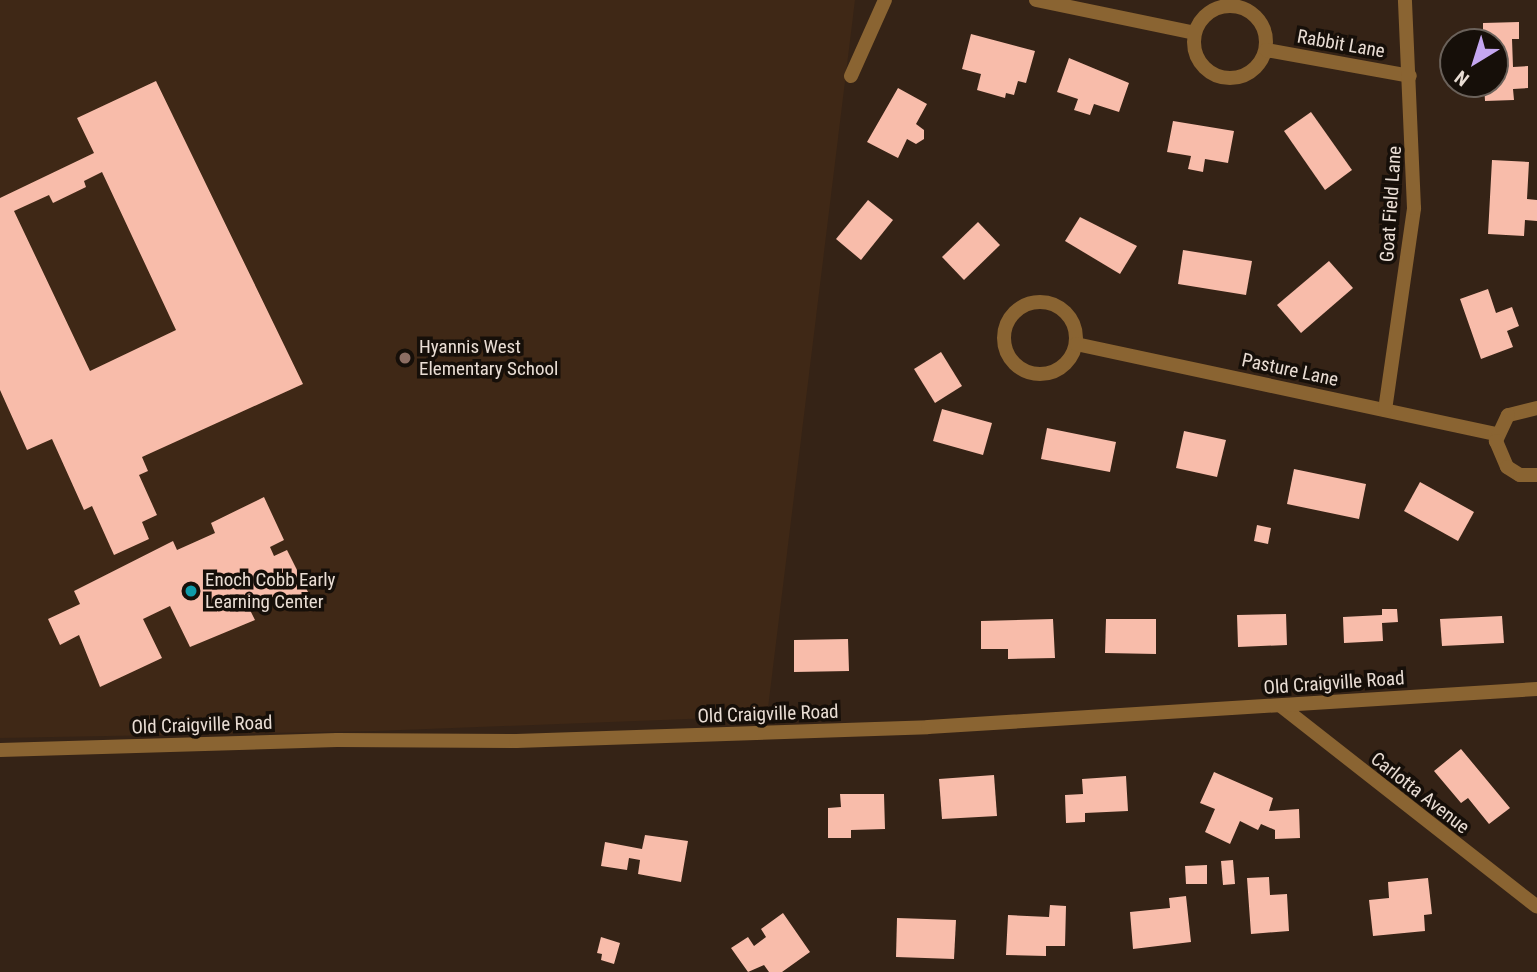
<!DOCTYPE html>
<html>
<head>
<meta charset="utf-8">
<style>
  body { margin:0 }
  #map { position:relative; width:1537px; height:972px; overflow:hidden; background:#352316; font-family:"Roboto Condensed",sans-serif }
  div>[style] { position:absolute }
  .built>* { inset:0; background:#3f2816 }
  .building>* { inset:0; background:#f8bcaa }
  .minor>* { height:14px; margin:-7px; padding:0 7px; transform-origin:7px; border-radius:7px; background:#8a6432 }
  .minor>.ring { margin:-7px; padding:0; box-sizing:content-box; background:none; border:14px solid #8a6432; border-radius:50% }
  .tertiary>* { height:14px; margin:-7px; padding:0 7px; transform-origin:7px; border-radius:7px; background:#8a6432 }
  .dots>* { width:19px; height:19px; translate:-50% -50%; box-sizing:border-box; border:4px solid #160f09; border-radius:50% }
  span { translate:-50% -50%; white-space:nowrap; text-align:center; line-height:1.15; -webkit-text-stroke:7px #160f09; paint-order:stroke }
  .street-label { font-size:19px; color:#e9ddd4 }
  .poi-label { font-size:19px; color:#e9ddd4 }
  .left { translate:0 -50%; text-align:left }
  .north { position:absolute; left:1439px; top:28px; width:70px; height:70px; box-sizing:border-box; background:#160f09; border:2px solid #6a615a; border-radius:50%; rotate:218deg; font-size:19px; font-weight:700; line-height:28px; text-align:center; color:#e9ddd4 }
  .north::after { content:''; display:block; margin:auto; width:24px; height:32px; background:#c5a7f1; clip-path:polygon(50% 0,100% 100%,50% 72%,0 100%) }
</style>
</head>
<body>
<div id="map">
  <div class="built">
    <i style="clip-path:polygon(0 0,855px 0,767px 716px,376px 731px,0 738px)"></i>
  </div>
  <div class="building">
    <i style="clip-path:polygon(1519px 22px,1519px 39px,1512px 39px,1513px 67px,1528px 66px,1528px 88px,1513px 89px,1514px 100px,1485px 101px,1484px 84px,1495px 84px,1495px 42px,1483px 42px,1483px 23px)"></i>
    <i style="clip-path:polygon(971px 34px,1035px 51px,1026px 83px,1018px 81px,1014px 95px,1006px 93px,1005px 98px,977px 90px,981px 74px,962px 69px)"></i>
    <i style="clip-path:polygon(1069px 58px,1129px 83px,1119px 112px,1094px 104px,1090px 115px,1074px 110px,1078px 99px,1057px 92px)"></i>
    <i style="clip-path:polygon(evenodd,156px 81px,303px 384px,142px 457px,148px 471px,139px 475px,157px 515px,142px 522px,149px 539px,114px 555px,92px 506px,84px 510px,52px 439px,27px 450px,0 390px,0 198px,94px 153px,77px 118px,156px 81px,102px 172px,176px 330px,90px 371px,14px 211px,49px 195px,53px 203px,86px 187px,84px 181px,102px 172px)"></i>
    <i style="clip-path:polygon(898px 88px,927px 104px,916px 124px,924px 130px,924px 139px,916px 144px,907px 139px,898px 158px,867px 142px)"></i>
    <i style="clip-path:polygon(1311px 112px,1352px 170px,1325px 190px,1284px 131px)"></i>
    <i style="clip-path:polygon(1173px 121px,1234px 131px,1228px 163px,1205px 159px,1203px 172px,1188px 169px,1191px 156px,1167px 152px)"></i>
    <i style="clip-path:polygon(1492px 160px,1529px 162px,1527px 199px,1537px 200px,1537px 221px,1525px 220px,1524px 236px,1488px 234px)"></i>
    <i style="clip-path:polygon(868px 200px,893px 220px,861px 260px,836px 239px)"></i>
    <i style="clip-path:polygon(1080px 217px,1137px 246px,1120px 274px,1065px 241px)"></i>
    <i style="clip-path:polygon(978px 222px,1000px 245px,964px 280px,942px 257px)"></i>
    <i style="clip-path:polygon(1183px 250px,1252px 261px,1246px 295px,1178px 284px)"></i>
    <i style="clip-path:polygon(1329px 261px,1353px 288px,1301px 333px,1277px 305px)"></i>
    <i style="clip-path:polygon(1488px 289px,1496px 313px,1512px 307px,1519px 326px,1507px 331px,1513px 347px,1481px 359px,1460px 299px)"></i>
    <i style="clip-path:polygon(941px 352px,962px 386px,935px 403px,914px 369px)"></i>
    <i style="clip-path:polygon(942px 409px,992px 423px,983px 455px,933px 441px)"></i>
    <i style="clip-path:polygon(1047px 428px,1116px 442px,1110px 472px,1041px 459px)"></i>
    <i style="clip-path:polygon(1184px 431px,1226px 440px,1217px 477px,1176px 468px)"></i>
    <i style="clip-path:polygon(1294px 469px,1366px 484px,1359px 519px,1287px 504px)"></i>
    <i style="clip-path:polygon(1420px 482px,1474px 512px,1458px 541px,1404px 511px)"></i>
    <i style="clip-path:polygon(264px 497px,284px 540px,270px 547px,274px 556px,287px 550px,308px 592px,280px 605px,275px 596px,249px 608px,255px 620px,190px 647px,170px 606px,143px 619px,162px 658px,100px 687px,79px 635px,60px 645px,48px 619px,80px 604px,74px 591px,173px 541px,177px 550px,215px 533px,211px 523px)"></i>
    <i style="clip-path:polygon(1257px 525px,1271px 528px,1268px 544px,1254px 541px)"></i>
    <i style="clip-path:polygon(1382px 609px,1397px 609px,1398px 622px,1382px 623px,1383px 641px,1344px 643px,1343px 617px,1382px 615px)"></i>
    <i style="clip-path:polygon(1286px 614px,1287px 645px,1238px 647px,1237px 615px)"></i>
    <i style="clip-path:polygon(1502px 616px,1504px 643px,1442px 646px,1440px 619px)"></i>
    <i style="clip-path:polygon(1053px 619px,1055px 658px,1008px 659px,1008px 649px,981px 649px,981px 621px)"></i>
    <i style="clip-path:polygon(1106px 619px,1156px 619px,1156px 654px,1105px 653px)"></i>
    <i style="clip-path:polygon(848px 639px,849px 671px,794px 672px,794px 640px)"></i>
    <i style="clip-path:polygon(1461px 749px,1510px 808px,1489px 824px,1468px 798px,1461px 803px,1434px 771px)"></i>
    <i style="clip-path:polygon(1214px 772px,1273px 798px,1269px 811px,1299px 809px,1300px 838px,1275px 839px,1275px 830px,1261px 824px,1258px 830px,1240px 821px,1230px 844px,1205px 832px,1215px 809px,1200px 803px)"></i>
    <i style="clip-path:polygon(994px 775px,997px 816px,942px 819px,939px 779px)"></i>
    <i style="clip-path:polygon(1126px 776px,1128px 811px,1085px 813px,1085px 822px,1066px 823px,1065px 795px,1083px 794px,1082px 779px)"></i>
    <i style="clip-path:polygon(840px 794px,884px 794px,885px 829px,851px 830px,851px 838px,828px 838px,828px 808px,841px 807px)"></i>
    <i style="clip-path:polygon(645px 835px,688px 841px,681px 882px,638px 874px,640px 860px,629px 858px,627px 870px,601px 866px,605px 842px,642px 849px)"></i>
    <i style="clip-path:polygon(1233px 860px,1235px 884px,1223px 885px,1221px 861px)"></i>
    <i style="clip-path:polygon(1207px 865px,1207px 884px,1186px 884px,1185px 866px)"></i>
    <i style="clip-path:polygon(1269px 877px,1270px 895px,1287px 894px,1289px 931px,1251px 934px,1247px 878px)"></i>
    <i style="clip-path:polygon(1428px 878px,1432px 914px,1424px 915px,1425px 931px,1373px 936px,1369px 900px,1389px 898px,1388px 882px)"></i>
    <i style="clip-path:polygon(1186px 896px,1191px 942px,1133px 949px,1130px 912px,1170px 908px,1169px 898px)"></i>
    <i style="clip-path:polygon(1050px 905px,1066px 906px,1065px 946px,1046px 946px,1046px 956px,1006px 955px,1008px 915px,1049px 917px)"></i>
    <i style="clip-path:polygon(783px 913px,810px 952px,782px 972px,769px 972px,764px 965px,748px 972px,731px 948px,748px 937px,754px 946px,766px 937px,761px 929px)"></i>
    <i style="clip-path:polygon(897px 918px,956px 920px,954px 959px,896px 957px)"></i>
    <i style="clip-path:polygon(601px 937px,620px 943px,614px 964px,601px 960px,602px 954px,597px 953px)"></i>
  </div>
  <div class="minor">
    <i style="left:1036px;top:0;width:162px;rotate:11.7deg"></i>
    <i class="ring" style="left:1194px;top:6px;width:58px;height:58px"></i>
    <i style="left:1266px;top:50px;width:146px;rotate:10.2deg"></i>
    <i style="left:851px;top:76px;width:83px;rotate:-65.9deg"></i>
    <i class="ring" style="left:1004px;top:302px;width:58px;height:58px"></i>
    <i style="left:1076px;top:344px;width:431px;rotate:12.1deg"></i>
    <i style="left:1537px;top:408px;width:30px;rotate:166deg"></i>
    <i style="left:1508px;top:415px;width:29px;rotate:115deg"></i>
    <i style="left:1496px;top:441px;width:28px;rotate:67deg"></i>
    <i style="left:1507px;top:467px;width:15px;rotate:32deg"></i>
    <i style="left:1520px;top:475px;width:17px"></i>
    <i style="left:1385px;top:410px;width:204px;rotate:-81.8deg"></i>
    <i style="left:1414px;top:208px;width:208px;rotate:-92.5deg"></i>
    <i style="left:1281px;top:706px;width:325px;rotate:38.1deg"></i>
  </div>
  <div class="tertiary">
    <i style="left:0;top:750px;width:337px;rotate:-1.7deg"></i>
    <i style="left:337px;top:740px;width:179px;rotate:0.3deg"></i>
    <i style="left:516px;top:741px;width:412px;rotate:-1.9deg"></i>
    <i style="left:928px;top:727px;width:610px;rotate:-3.57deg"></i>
  </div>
  <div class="dots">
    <i style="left:405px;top:358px;background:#8d6e63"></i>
    <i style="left:191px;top:591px;background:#0f9aa8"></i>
  </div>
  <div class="street-label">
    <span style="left:1341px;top:44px;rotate:10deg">Rabbit Lane</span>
    <span style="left:1391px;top:204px;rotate:-86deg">Goat Field Lane</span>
    <span style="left:1290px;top:370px;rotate:12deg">Pasture Lane</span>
    <span style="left:1334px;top:683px;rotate:-4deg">Old Craigville Road</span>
    <span style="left:768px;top:714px;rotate:-2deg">Old Craigville Road</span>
    <span style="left:202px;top:725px;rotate:-2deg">Old Craigville Road</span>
    <span style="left:1420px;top:793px;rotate:38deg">Carlotta Avenue</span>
  </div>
  <div class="poi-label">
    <span class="left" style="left:419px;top:358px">Hyannis West<br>Elementary School</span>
    <span class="left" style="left:205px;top:591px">Enoch Cobb Early<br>Learning Center</span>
  </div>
  <div class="north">N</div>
</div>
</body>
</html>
